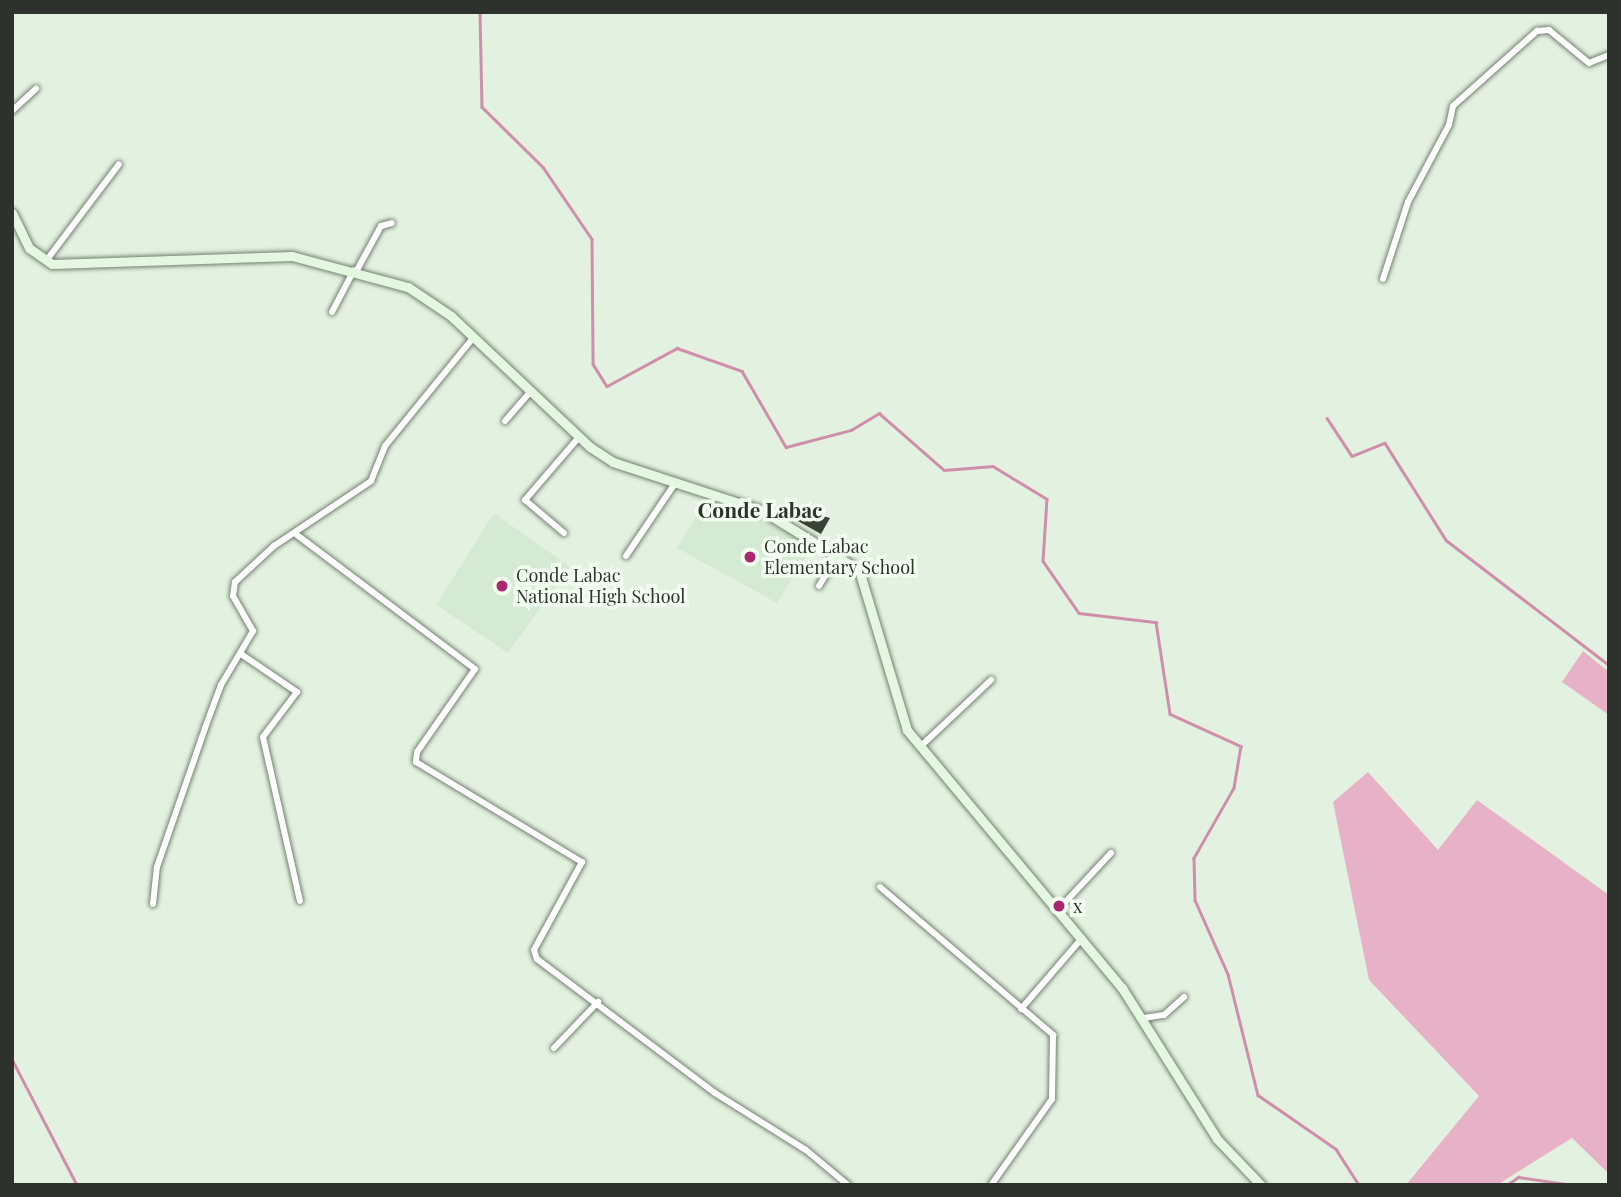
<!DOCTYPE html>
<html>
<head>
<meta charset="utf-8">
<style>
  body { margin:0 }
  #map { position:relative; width:1621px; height:1197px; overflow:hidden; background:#e3f2e0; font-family:"Playfair Display",serif }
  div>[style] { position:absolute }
  .built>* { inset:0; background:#d5ead2 }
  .green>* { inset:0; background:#e7b1c8 }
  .stream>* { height:2.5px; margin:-1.25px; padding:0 1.25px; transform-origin:1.25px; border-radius:1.25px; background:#cf8fab }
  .building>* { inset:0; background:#384436 }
  .roads { filter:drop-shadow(0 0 2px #738171) drop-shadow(0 0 2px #738171) }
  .street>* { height:6px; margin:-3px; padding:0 3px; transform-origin:3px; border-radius:3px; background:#fff }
  .secondary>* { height:9px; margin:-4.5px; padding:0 4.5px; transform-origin:4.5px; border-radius:4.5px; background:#e4f8e1 }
  .dots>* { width:19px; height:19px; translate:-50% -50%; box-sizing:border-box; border:4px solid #f2fff0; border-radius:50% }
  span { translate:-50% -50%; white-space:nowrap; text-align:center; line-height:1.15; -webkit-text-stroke:7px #f2fff0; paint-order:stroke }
  .poi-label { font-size:18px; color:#2d332c }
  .left { translate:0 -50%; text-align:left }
  .quarter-label { font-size:21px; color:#2d332c; font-weight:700 }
  .frame { position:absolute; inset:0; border:14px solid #2d332c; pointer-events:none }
</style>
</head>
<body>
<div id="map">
  <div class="built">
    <i style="clip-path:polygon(709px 496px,814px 544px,777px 603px,677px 548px)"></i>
    <i style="clip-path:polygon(494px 513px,570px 567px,508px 653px,436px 605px)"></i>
  </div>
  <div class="green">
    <i style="clip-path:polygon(1583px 651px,1609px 672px,1609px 715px,1562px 682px)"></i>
    <i style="clip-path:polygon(1368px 772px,1438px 850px,1477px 800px,1609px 895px,1609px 1174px,1572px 1138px,1497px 1185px,1406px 1185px,1479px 1096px,1369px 980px,1333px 802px)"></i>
  </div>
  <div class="stream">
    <i style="left:480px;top:12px;width:95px;rotate:88.8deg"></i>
    <i style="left:482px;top:107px;width:86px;rotate:44.5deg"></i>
    <i style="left:543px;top:167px;width:87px;rotate:55.8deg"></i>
    <i style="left:592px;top:239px;width:125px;rotate:89.5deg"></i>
    <i style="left:593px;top:364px;width:26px;rotate:58deg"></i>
    <i style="left:607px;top:386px;width:80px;rotate:-28.5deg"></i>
    <i style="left:677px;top:348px;width:69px;rotate:19.5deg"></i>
    <i style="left:742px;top:371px;width:88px;rotate:59.9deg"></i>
    <i style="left:786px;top:447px;width:67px;rotate:-14.7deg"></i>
    <i style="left:851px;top:430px;width:33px;rotate:-31deg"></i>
    <i style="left:879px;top:413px;width:86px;rotate:41.2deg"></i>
    <i style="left:944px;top:470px;width:49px;rotate:-4.7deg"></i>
    <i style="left:993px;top:466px;width:63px;rotate:31.4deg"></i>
    <i style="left:1047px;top:499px;width:62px;rotate:93.7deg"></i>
    <i style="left:1043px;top:561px;width:63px;rotate:55.3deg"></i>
    <i style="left:1079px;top:613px;width:78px;rotate:6.7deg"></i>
    <i style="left:1156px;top:622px;width:93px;rotate:81.3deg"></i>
    <i style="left:1170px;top:714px;width:78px;rotate:24.3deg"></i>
    <i style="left:1241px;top:746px;width:43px;rotate:99.5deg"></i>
    <i style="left:1234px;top:788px;width:81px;rotate:119.7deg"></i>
    <i style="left:1194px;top:858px;width:42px;rotate:88.6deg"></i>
    <i style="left:1195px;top:900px;width:81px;rotate:66deg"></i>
    <i style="left:1228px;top:974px;width:125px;rotate:76.1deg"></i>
    <i style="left:1258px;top:1095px;width:95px;rotate:34.7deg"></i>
    <i style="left:1336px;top:1149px;width:43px;rotate:57.4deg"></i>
    <i style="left:1327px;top:418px;width:45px;rotate:56.7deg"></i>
    <i style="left:1352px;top:456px;width:35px;rotate:-22deg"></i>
    <i style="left:1385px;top:443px;width:115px;rotate:57.8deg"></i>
    <i style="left:1446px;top:540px;width:205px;rotate:37.5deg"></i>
    <i style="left:12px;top:1059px;width:142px;rotate:62.7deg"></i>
    <i style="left:226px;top:1185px;width:10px"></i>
    <i style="left:1507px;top:1185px;width:14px;rotate:-36deg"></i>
    <i style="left:1518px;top:1177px;width:56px;rotate:8.3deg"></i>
  </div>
  <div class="building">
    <i style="clip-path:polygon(801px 510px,830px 518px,821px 534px,796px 520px)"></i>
  </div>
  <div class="roads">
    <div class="street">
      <i style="left:12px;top:111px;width:33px;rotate:-43deg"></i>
      <i style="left:46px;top:261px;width:121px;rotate:-53deg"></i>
      <i style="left:357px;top:270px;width:50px;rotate:-61.4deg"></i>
      <i style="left:381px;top:226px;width:11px;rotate:-15deg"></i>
      <i style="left:1383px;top:279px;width:81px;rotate:-72deg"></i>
      <i style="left:1408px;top:202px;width:87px;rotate:-62deg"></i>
      <i style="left:1449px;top:125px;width:19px;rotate:-78deg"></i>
      <i style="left:1453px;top:106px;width:113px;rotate:-41.8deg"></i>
      <i style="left:1537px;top:31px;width:12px;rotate:-5deg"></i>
      <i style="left:1549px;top:30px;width:52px;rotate:39.5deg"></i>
      <i style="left:1589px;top:63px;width:22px;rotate:-22deg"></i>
      <i style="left:332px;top:312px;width:47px;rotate:-62.4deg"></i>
      <i style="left:505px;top:421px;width:40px;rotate:-49deg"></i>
      <i style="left:564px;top:533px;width:51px;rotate:-139.8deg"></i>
      <i style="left:525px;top:500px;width:84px;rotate:-49.3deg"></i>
      <i style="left:297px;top:535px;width:223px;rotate:37deg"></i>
      <i style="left:475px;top:669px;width:101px;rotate:124.9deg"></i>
      <i style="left:417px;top:752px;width:10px;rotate:96deg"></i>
      <i style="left:416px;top:762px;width:194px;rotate:31.1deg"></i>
      <i style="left:582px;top:862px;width:100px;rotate:118.6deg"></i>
      <i style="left:534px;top:950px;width:9px;rotate:72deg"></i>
      <i style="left:537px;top:959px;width:223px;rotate:37deg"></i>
      <i style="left:715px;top:1093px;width:107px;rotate:32.1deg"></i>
      <i style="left:806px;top:1150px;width:55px;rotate:39.8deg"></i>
      <i style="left:626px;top:556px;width:89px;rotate:-56deg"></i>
      <i style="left:819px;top:586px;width:37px;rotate:-59deg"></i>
      <i style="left:241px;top:654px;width:68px;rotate:34.2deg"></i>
      <i style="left:297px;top:692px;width:56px;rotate:127.1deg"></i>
      <i style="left:263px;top:737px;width:168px;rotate:77.3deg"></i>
      <i style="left:920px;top:747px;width:98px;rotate:-43.3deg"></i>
      <i style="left:880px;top:887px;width:228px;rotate:40.5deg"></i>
      <i style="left:1053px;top:1035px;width:64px;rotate:90.9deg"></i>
      <i style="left:1052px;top:1099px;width:105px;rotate:125.3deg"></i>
      <i style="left:153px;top:904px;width:37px;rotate:-84deg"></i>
      <i style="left:157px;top:867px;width:147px;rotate:-70.9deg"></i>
      <i style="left:205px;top:728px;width:46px;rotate:-69.6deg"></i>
      <i style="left:221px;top:685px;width:63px;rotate:-59.3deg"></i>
      <i style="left:253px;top:631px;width:40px;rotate:-119.7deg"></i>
      <i style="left:233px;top:596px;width:14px;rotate:-82deg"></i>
      <i style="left:235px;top:582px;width:53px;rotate:-42.7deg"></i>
      <i style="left:274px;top:546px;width:117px;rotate:-33.8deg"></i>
      <i style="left:371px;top:481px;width:38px;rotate:-68deg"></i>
      <i style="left:385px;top:446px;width:139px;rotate:-50.8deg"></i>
      <i style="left:1058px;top:910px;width:78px;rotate:-47.1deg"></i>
      <i style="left:1021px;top:1009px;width:94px;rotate:-49.3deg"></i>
      <i style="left:1144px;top:1018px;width:20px;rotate:-9deg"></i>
      <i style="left:1164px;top:1015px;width:27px;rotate:-42deg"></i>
      <i style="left:554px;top:1048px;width:64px;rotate:-46.3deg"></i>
    </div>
    <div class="secondary">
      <i style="left:12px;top:213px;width:39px;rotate:64deg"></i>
      <i style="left:29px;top:248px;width:28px;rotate:35deg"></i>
      <i style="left:52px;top:264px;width:240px;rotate:-1.9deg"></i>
      <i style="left:292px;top:256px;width:120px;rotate:15deg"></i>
      <i style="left:408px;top:287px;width:52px;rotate:34deg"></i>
      <i style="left:451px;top:316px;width:191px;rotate:43.3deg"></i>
      <i style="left:590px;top:447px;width:27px;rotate:33deg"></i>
      <i style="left:613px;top:462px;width:158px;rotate:18.1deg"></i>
      <i style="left:763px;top:511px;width:113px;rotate:31.6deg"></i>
      <i style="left:859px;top:570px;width:167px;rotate:73.3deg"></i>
      <i style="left:907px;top:730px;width:336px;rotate:50.2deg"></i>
      <i style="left:1122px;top:988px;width:178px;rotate:57.8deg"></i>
      <i style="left:1217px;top:1139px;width:64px;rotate:46.3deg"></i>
    </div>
  </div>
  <div class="dots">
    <i style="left:750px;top:557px;background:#aa2670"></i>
    <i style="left:502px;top:586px;background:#aa2670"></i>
    <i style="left:1059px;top:906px;background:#aa2670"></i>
  </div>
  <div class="poi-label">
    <span class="left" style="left:764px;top:557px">Conde Labac<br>Elementary School</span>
    <span class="left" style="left:516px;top:586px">Conde Labac<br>National High School</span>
    <span class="left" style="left:1073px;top:906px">x</span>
  </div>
  <div class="quarter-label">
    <span style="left:760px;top:509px">Conde Labac</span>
  </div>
  <div class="frame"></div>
</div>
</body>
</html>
